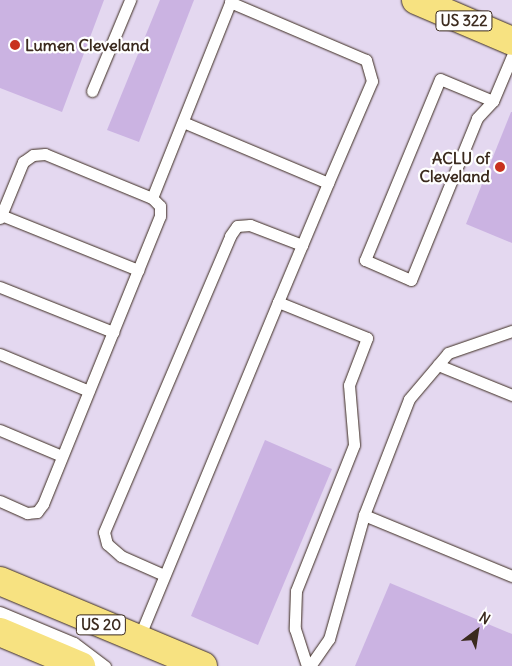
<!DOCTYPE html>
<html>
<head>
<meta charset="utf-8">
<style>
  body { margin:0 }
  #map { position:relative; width:512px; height:666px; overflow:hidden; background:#efe8f6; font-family:Delius,sans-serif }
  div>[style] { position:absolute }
  .built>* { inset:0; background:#e4d8f0 }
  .building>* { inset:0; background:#cbb3e2 }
  .roads { filter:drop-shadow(0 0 1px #3b2a1e) drop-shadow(0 0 1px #3b2a1e) }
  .lane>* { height:11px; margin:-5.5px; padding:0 5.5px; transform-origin:5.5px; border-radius:5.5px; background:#fff }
  .primary>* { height:28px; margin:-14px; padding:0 14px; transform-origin:14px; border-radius:14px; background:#f7e281 }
  .dots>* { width:14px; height:14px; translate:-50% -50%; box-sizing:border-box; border:2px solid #fff; border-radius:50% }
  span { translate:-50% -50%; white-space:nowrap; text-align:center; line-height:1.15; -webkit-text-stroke:4.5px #fff; paint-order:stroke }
  .shield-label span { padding:1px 4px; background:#fff; border:1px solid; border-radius:4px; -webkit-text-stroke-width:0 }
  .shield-label { font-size:15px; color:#3b2a1e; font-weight:700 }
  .poi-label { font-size:16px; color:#3b2a1e; font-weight:700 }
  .left { translate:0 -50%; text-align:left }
  .right { translate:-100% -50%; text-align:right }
  .north { position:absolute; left:452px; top:606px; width:50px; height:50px; -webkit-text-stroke:4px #fff; paint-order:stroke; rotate:31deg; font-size:14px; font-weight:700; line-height:20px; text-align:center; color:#3b2a1e }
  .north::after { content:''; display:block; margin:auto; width:18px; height:22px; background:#3b2a1e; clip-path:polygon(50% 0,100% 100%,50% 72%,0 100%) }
</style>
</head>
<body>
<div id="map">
  <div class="built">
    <i style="clip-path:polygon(0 0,512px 0,512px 666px,0 666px)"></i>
  </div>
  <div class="building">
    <i style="clip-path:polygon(0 0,104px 0,62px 112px,0 88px)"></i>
    <i style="clip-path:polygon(160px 0,194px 0,139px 142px,107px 130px)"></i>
    <i style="clip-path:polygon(511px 112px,512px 112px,512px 243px,466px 224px)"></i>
    <i style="clip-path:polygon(265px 440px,332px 469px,258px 645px,191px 616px)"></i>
    <i style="clip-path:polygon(390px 583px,512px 634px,512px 666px,355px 666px)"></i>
  </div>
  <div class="roads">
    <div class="lane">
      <i style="left:92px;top:91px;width:99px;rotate:-67.3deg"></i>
      <i style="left:493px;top:101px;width:57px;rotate:-157.5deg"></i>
      <i style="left:440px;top:79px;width:196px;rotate:112.5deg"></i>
      <i style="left:365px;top:260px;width:50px;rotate:23.5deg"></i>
      <i style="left:411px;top:280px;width:175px;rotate:-67.8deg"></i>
      <i style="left:477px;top:118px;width:23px;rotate:-47deg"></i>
      <i style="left:493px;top:101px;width:49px;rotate:-67.1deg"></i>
      <i style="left:183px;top:122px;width:157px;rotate:22.8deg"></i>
      <i style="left:328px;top:183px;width:111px;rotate:-66.7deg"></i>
      <i style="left:372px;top:81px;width:22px;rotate:-106deg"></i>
      <i style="left:366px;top:60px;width:148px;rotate:-156.9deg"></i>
      <i style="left:1px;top:215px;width:148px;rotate:21.9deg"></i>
      <i style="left:0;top:218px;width:61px;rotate:-67.7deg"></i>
      <i style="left:23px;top:162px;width:12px;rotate:-35deg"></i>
      <i style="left:33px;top:155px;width:12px;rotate:-5deg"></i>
      <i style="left:45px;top:154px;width:116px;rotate:22.4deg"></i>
      <i style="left:152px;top:198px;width:213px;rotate:-68.2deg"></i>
      <i style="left:0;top:287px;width:122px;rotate:21.7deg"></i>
      <i style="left:278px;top:302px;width:129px;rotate:-67.2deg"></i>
      <i style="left:0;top:354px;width:96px;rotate:22.6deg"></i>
      <i style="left:438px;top:365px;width:80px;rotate:22.1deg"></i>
      <i style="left:0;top:430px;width:67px;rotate:22.8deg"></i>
      <i style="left:0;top:501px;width:30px;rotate:24deg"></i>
      <i style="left:27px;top:513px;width:10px;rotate:-6deg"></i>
      <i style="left:37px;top:512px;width:10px;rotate:-53deg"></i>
      <i style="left:43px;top:504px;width:311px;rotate:-67.9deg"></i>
      <i style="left:160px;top:216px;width:10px;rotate:-90deg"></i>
      <i style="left:160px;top:206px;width:11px;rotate:-135deg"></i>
      <i style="left:364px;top:515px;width:160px;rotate:22.4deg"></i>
      <i style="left:164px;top:575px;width:47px;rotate:-156.2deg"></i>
      <i style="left:121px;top:556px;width:18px;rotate:-139deg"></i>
      <i style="left:107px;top:544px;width:12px;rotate:-104deg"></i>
      <i style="left:104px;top:532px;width:322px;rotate:-66.9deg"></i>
      <i style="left:230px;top:236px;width:12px;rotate:-55deg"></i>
      <i style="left:237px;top:226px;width:13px;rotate:-4deg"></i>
      <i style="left:250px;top:225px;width:56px;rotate:21deg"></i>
      <i style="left:0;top:612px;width:80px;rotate:22.7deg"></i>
      <i style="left:74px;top:643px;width:39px;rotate:37deg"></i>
      <i style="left:138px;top:640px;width:366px;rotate:-67.5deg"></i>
      <i style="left:278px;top:302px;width:96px;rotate:22deg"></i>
      <i style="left:367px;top:338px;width:50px;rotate:111deg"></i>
      <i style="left:349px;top:385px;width:60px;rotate:85.2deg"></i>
      <i style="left:354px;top:445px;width:157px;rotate:111.7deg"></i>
      <i style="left:296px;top:591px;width:38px;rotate:92deg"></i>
      <i style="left:295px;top:629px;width:39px;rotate:72deg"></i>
      <i style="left:310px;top:666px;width:33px;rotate:-55deg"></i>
      <i style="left:329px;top:639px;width:129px;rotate:-74.2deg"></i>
      <i style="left:364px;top:515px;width:124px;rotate:-68.8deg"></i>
      <i style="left:409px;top:399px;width:60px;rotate:-49.7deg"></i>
      <i style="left:448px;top:353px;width:68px;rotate:-19deg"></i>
    </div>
    <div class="primary">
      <i style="left:416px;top:0;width:104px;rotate:23.1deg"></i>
      <i style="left:0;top:581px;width:220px;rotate:22.7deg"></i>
      <i style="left:0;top:632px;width:88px;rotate:22.8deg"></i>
    </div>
  </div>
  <div class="dots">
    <i style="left:15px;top:45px;background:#c8321e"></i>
    <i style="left:500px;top:167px;background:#c8321e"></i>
  </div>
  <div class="shield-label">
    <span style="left:464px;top:21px">US 322</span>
    <span style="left:101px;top:625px">US 20</span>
  </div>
  <div class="poi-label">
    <span class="left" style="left:25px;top:45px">Lumen Cleveland</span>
    <span class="right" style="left:490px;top:167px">ACLU of<br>Cleveland</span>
  </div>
  <div class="north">N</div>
</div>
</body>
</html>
